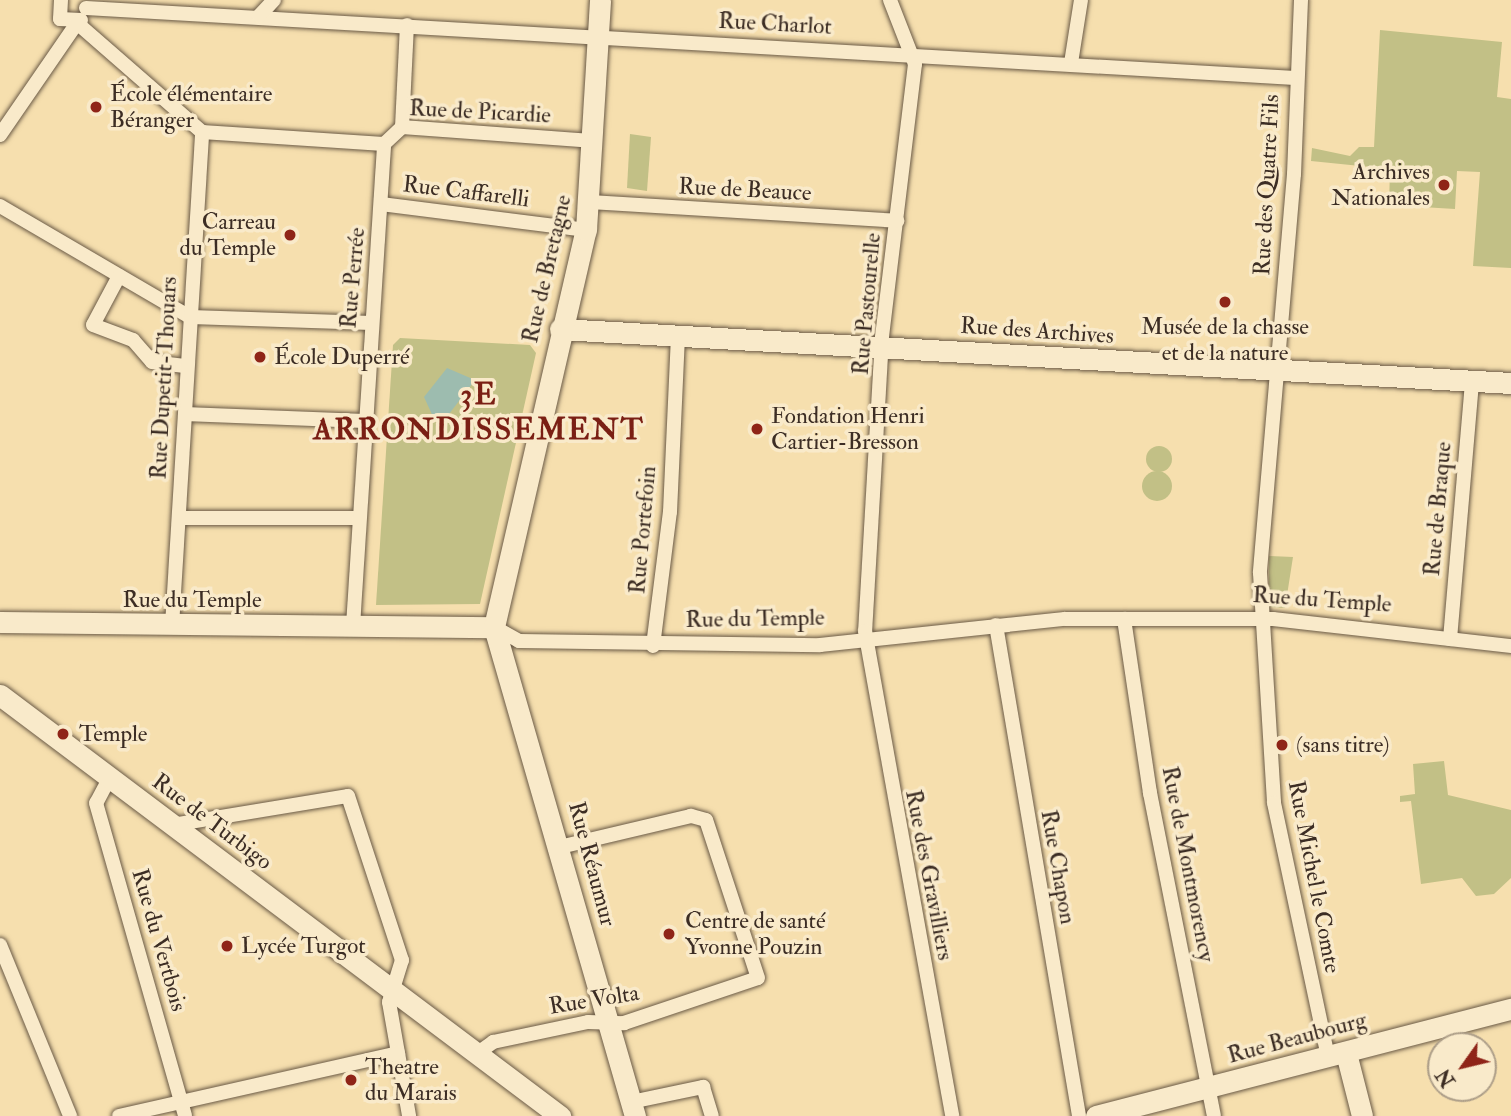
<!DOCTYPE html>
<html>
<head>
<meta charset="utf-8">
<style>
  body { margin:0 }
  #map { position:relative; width:1511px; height:1116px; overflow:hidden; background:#f6dfae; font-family:"IM FELL Double Pica",serif }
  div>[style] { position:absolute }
  .green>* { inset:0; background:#c2c086 }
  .round { border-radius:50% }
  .water>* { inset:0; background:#9dbcaf }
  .roads { filter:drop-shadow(0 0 2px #6a5a46) drop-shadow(0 0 2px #6a5a46) }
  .street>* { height:14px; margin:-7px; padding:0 7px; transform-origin:7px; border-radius:7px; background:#f9eaca }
  .secondary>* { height:21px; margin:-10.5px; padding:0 10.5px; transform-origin:10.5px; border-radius:10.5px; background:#f9eaca }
  .dots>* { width:19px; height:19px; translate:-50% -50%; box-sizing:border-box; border:4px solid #f9eaca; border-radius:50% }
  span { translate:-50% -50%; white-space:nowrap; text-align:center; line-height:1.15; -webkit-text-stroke:7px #f9eaca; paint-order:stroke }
  .street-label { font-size:23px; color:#3c2d24 }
  .poi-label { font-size:23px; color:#3c2d24 }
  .left { translate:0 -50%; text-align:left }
  .right { translate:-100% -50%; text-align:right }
  .district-label { font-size:30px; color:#7a1f14; font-weight:700; letter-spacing:2px }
  .north { position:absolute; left:1427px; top:1032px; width:70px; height:70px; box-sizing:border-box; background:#f9eaca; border:2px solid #ad9e88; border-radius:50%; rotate:236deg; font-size:19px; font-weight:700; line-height:28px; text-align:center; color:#3c2d24 }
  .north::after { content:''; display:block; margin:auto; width:24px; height:32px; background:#8f2418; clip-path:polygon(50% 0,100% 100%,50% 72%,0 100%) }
</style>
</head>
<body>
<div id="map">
  <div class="green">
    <i style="clip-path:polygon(1380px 30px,1502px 42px,1497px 97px,1511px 99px,1511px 268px,1473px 266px,1480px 172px,1457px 171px,1455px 209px,1389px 205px,1390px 169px,1311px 161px,1312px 148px,1350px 156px,1359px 147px,1374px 147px)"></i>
    <i style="clip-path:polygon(630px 134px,651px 137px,647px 191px,627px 188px)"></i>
    <i style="clip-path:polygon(400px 338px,530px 345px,536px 353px,480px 604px,376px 605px,393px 345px)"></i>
    <i class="round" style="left:1146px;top:446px;width:26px;height:26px"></i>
    <i class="round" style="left:1142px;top:471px;width:30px;height:30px"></i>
    <i style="clip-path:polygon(1269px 556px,1293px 557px,1285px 608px,1269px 607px)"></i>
    <i style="clip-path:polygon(1444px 761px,1448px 795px,1511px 810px,1511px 878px,1494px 894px,1476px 896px,1462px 878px,1421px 884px,1411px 801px,1400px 802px,1400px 796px,1415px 794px,1413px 764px)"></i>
  </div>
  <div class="water">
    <i style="clip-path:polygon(447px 368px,475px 380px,446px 418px,435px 421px,424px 397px)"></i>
  </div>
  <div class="roads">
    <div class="street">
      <i style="left:61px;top:0;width:19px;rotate:93deg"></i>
      <i style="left:60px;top:19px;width:21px;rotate:3deg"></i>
      <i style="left:890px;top:0;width:69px;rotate:68.7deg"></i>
      <i style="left:915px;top:64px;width:276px;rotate:96.9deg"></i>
      <i style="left:882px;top:338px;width:293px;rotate:93.3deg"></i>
      <i style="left:865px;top:631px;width:493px;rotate:79.8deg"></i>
      <i style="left:1301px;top:0;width:174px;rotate:92.3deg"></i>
      <i style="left:1294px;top:174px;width:400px;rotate:94.9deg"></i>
      <i style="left:1260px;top:573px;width:230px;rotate:86.5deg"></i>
      <i style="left:1274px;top:803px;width:260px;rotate:78deg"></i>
      <i style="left:86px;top:8px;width:1211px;rotate:3.31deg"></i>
      <i style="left:259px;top:16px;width:22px;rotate:-47deg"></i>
      <i style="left:1071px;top:63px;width:64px;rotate:-81deg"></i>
      <i style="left:402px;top:127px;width:102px;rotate:-87.2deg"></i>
      <i style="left:202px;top:132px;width:182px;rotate:3.8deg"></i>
      <i style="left:384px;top:144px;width:25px;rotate:-43deg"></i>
      <i style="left:402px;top:127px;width:193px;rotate:4.2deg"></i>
      <i style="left:0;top:135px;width:136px;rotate:-55.5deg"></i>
      <i style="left:77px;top:23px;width:166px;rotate:41.1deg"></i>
      <i style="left:590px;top:202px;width:308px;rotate:3.5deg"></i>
      <i style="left:381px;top:204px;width:207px;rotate:7.2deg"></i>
      <i style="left:0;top:206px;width:220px;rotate:30.3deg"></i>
      <i style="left:119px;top:276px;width:55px;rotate:118deg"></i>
      <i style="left:93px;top:325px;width:43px;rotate:20.6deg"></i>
      <i style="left:133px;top:340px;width:29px;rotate:49deg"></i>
      <i style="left:152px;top:362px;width:35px;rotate:7deg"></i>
      <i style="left:190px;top:317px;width:182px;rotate:1.9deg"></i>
      <i style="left:185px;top:414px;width:179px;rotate:2.2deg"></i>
      <i style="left:180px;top:518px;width:179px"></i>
      <i style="left:1124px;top:619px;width:176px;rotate:81.5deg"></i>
      <i style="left:1150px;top:793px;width:329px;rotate:78.8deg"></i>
      <i style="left:996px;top:625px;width:498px;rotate:80.4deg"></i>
      <i style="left:172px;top:626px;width:495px;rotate:-86.5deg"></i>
      <i style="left:353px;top:626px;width:483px;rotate:-86.3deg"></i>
      <i style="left:494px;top:627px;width:29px;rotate:29deg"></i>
      <i style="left:519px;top:641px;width:301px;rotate:0.8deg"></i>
      <i style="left:820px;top:645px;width:246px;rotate:-6.1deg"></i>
      <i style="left:1065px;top:619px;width:208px"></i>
      <i style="left:1273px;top:619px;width:240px;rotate:6.5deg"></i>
      <i style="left:1450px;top:639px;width:258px;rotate:-85.1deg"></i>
      <i style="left:653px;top:646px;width:135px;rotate:-82.8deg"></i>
      <i style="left:670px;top:512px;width:177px;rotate:-87.4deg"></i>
      <i style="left:109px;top:779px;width:27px;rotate:118deg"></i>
      <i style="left:96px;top:803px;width:325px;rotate:74.1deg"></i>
      <i style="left:172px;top:825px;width:178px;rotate:-9.4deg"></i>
      <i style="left:348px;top:796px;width:173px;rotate:71.8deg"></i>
      <i style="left:402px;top:960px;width:44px;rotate:107.2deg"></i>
      <i style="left:389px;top:1002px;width:116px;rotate:80deg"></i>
      <i style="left:0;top:945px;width:185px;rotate:67.7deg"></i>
      <i style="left:478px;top:1053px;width:19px;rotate:-36deg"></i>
      <i style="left:493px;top:1042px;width:97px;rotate:-11.9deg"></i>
      <i style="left:588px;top:1022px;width:36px;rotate:2deg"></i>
      <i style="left:624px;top:1023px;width:141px;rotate:-18.6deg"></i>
      <i style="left:758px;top:978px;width:166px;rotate:-108.2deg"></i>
      <i style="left:706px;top:820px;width:16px;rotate:-165deg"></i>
      <i style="left:691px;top:816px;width:135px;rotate:166.7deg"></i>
      <i style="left:631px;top:1102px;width:74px;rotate:-11.8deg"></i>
      <i style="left:703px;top:1087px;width:30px;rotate:73deg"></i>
      <i style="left:119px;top:1116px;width:286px;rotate:-12.7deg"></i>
    </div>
    <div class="secondary">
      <i style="left:560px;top:329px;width:953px;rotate:3.25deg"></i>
      <i style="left:0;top:622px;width:494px;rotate:0.6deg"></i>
      <i style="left:494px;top:627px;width:408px;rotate:-77deg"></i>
      <i style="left:586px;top:230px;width:230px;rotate:-86.5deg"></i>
      <i style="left:494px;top:627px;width:509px;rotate:73.92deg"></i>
      <i style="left:0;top:695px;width:701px;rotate:36.94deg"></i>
      <i style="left:1346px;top:1053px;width:65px;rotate:75.7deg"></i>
      <i style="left:1096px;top:1116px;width:429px;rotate:-14.5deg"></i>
    </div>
  </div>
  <div class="dots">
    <i style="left:96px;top:107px;background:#8f2418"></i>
    <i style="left:1444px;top:185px;background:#8f2418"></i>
    <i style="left:290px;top:235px;background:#8f2418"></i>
    <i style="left:1225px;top:302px;background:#8f2418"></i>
    <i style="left:260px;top:357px;background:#8f2418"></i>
    <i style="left:757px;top:429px;background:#8f2418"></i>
    <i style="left:63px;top:734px;background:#8f2418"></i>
    <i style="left:1282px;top:745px;background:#8f2418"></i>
    <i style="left:669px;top:934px;background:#8f2418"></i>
    <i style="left:227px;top:946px;background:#8f2418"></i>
    <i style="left:351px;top:1080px;background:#8f2418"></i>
  </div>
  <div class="street-label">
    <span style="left:775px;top:24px;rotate:3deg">Rue Charlot</span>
    <span style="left:480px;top:112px;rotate:3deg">Rue de Picardie</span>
    <span style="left:1267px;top:185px;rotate:-87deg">Rue des Quatre Fils</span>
    <span style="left:745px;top:190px;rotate:3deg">Rue de Beauce</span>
    <span style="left:466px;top:192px;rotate:7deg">Rue Caffarelli</span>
    <span style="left:547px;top:269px;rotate:-77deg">Rue de Bretagne</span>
    <span style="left:353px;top:278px;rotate:-85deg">Rue Perrée</span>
    <span style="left:867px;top:304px;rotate:-85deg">Rue Pastourelle</span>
    <span style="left:1037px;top:331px;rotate:4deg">Rue des Archives</span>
    <span style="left:164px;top:378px;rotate:-87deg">Rue Dupetit-Thouars</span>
    <span style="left:1438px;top:509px;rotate:-85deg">Rue de Braque</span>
    <span style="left:643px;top:530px;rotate:-85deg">Rue Portefoin</span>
    <span style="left:192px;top:600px">Rue du Temple</span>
    <span style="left:1322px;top:600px;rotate:4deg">Rue du Temple</span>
    <span style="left:755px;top:619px;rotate:-1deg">Rue du Temple</span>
    <span style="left:212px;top:822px;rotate:37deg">Rue de Turbigo</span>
    <span style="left:592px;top:864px;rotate:75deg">Rue Réaumur</span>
    <span style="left:1188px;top:864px;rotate:79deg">Rue de Montmorency</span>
    <span style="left:1058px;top:867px;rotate:80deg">Rue Chapon</span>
    <span style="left:929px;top:875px;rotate:79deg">Rue des Gravilliers</span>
    <span style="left:1314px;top:877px;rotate:79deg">Rue Michel le Comte</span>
    <span style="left:159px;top:940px;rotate:74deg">Rue du Vertbois</span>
    <span style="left:594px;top:1000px;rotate:-9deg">Rue Volta</span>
    <span style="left:1297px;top:1038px;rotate:-15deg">Rue Beaubourg</span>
  </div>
  <div class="poi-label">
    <span class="left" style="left:110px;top:107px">École élémentaire<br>Béranger</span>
    <span class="right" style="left:1430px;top:185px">Archives<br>Nationales</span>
    <span class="right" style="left:276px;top:235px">Carreau<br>du Temple</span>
    <span style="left:1225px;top:340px">Musée de la chasse<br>et de la nature</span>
    <span class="left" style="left:274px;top:357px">École Duperré</span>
    <span class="left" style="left:771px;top:429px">Fondation Henri<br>Cartier-Bresson</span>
    <span class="left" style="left:79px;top:734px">Temple</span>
    <span class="left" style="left:1296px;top:745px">(sans titre)</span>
    <span class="left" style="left:685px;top:934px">Centre de santé<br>Yvonne Pouzin</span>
    <span class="left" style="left:241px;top:946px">Lycée Turgot</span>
    <span class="left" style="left:365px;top:1080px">Theatre<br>du Marais</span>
  </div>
  <div class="district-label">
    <span style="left:479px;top:412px">3E<br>ARRONDISSEMENT</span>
  </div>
  <div class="north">N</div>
</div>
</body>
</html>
